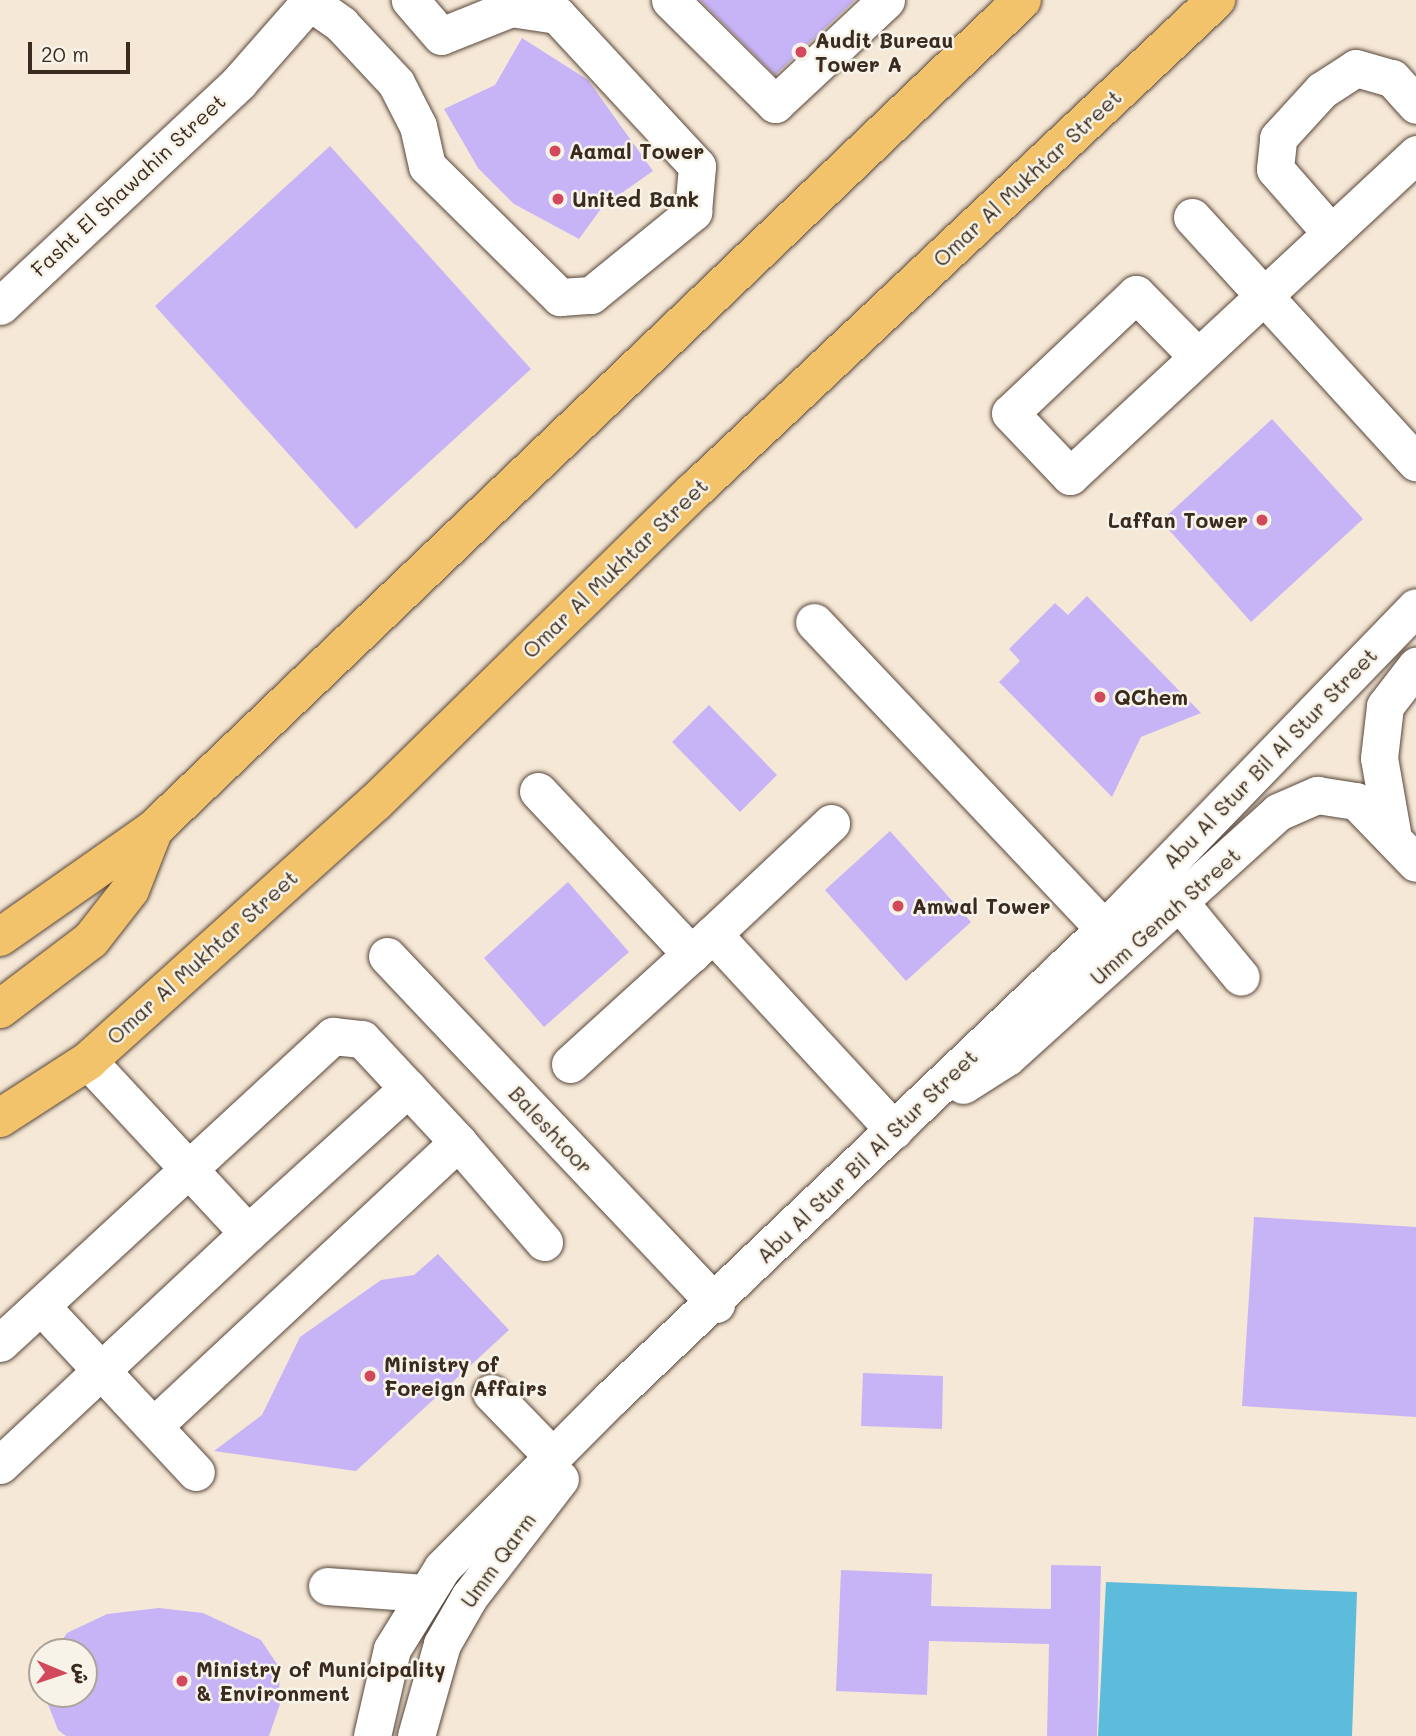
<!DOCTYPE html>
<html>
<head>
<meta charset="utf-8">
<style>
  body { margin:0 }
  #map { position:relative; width:1416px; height:1736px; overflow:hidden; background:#f6e8d6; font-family:Mali,"Playpen Sans Arabic",sans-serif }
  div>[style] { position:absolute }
  .water>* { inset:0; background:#5dbbdb }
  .building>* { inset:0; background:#c7b4f7 }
  .roads { filter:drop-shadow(0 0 2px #57463a) drop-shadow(0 0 2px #57463a) }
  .minor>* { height:37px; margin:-18.5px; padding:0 18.5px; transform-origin:18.5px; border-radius:18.5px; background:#fff }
  .major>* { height:38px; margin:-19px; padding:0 19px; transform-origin:19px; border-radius:19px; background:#f2c36a }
  .dots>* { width:19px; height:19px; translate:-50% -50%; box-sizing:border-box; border:4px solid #f7f3e8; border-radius:50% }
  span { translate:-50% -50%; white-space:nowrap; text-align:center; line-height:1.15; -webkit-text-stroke:5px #f7f3e8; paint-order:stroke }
  .poi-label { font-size:21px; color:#3b2a1e; font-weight:700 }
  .left { translate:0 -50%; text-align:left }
  .right { translate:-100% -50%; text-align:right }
  .street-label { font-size:21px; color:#3b2a1e }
  .north { position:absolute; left:28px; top:1638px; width:70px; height:70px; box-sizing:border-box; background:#f7f3e8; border:2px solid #aca397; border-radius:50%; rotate:92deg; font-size:19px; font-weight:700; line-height:28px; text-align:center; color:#3b2a1e }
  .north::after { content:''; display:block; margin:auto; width:24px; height:32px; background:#d1495b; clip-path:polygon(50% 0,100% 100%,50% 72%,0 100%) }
  .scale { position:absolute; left:28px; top:42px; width:102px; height:32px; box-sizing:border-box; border:4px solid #3b2a1e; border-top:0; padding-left:9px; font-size:21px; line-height:24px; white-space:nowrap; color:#3b2a1e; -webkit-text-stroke:5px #f7f3e8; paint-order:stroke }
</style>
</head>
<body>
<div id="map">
  <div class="water">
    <i style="clip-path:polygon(1106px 1582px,1357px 1592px,1352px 1736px,1098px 1736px)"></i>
  </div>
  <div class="building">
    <i style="clip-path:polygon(700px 0,855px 0,775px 75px)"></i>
    <i style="clip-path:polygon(522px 38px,588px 80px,653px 171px,603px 206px,579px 239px,514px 204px,478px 168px,444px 109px,495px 85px)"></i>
    <i style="clip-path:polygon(330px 146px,531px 369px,356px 529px,155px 306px)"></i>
    <i style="clip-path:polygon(1272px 419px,1363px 519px,1251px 622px,1161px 521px)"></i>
    <i style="clip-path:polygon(1087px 596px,1201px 713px,1141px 737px,1112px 797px,999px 682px,1020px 661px,1009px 649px,1055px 603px,1068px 615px)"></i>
    <i style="clip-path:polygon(709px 705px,777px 775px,740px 812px,672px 742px)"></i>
    <i style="clip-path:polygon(890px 831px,971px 922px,906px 981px,825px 890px)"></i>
    <i style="clip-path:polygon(568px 882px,629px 952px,544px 1027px,484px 958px)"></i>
    <i style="clip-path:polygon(1254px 1217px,1416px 1227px,1416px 1417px,1242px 1406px)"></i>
    <i style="clip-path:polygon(438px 1254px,509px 1330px,356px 1471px,214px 1451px,262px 1415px,300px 1337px,381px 1280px,414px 1275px)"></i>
    <i style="clip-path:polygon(863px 1373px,943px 1376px,942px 1429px,861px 1426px)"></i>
    <i style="clip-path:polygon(1051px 1565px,1101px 1566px,1097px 1736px,1047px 1736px,1049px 1644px,929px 1641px,927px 1695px,836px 1691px,841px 1570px,932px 1574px,931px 1606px,1051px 1609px)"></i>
    <i style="clip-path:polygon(159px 1608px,203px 1613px,261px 1640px,279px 1667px,280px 1704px,269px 1736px,66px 1736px,58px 1730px,44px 1694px,84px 1694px,84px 1652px,54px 1652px,67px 1633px,107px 1614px)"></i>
  </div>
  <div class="roads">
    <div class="minor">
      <i style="left:670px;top:0;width:148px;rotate:44.7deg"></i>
      <i style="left:775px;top:104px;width:152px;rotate:-43.1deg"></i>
      <i style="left:310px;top:2px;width:38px;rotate:35deg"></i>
      <i style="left:341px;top:24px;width:81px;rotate:47deg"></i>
      <i style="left:396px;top:83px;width:48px;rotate:62.9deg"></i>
      <i style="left:418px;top:126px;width:41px;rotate:77.3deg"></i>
      <i style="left:427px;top:166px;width:187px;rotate:44.6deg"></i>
      <i style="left:560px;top:297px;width:31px;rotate:-4deg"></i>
      <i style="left:591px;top:295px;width:132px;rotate:-39.1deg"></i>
      <i style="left:693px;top:212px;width:46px;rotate:-85deg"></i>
      <i style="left:697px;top:166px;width:206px;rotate:-132.8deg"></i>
      <i style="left:557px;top:15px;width:47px;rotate:-171.3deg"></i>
      <i style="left:511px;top:8px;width:75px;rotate:158.2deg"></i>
      <i style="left:441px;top:36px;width:48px;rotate:-130.7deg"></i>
      <i style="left:1192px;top:217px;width:332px;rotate:47.6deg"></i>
      <i style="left:1331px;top:233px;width:85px;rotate:-131.2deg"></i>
      <i style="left:1275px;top:169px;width:31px;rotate:-84deg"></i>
      <i style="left:1278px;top:138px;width:65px;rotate:-47.5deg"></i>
      <i style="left:1322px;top:90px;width:40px;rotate:-32.9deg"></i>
      <i style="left:1356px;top:68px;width:37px;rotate:16deg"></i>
      <i style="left:1392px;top:78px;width:36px;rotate:48deg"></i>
      <i style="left:0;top:306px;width:328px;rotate:-43.1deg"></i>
      <i style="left:239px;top:82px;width:109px;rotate:-48.7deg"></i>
      <i style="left:1197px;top:356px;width:87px;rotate:-134.5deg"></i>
      <i style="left:1136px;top:294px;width:173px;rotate:136.6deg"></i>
      <i style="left:1010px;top:413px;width:87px;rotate:46.4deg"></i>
      <i style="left:1070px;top:476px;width:473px;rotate:-42.9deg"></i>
      <i style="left:814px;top:622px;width:422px;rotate:46.6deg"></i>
      <i style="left:538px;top:791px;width:224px;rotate:46.8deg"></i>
      <i style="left:1393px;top:838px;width:81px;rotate:-99.9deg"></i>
      <i style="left:1379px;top:758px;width:52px;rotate:-83.4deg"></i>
      <i style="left:1385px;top:706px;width:51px;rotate:-52.2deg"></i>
      <i style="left:1181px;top:904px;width:94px;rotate:50.6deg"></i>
      <i style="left:713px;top:934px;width:162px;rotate:-43.2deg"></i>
      <i style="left:387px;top:956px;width:479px;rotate:46.6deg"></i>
      <i style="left:570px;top:1064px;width:193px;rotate:-42.3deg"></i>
      <i style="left:713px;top:934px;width:267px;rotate:47.3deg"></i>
      <i style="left:963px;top:1085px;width:52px;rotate:-32.5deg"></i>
      <i style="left:1007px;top:1057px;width:365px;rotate:-42.1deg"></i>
      <i style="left:1278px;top:812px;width:43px;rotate:-23.6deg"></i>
      <i style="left:1317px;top:795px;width:39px;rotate:9deg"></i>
      <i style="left:1356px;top:801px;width:86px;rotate:45.9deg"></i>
      <i style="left:458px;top:1142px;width:132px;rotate:49.3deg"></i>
      <i style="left:248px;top:1233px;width:216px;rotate:-42.2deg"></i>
      <i style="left:41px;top:1306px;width:227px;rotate:47deg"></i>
      <i style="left:0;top:1343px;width:453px;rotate:-42.7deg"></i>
      <i style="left:333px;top:1036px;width:29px;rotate:6deg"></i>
      <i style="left:362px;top:1039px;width:141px;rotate:47deg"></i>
      <i style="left:458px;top:1142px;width:415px;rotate:137deg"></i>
      <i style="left:491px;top:1393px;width:89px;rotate:45.9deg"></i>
      <i style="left:0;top:1465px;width:340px;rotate:-43.1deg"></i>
      <i style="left:248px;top:1233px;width:235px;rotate:-132.9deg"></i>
      <i style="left:327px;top:1586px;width:97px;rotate:4.1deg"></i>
      <i style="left:372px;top:1736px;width:89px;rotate:-77.1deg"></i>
      <i style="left:392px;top:1649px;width:95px;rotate:-58.3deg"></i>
      <i style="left:442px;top:1568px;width:240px;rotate:-45.2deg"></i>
      <i style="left:611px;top:1398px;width:680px;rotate:-43.57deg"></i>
      <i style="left:1104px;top:929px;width:448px;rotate:-45.9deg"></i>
      <i style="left:416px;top:1736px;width:96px;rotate:-74.2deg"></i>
      <i style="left:442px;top:1644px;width:54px;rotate:-60.1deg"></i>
      <i style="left:469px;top:1597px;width:149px;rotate:-52.4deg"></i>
    </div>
    <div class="major">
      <i style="left:0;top:937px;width:188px;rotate:-35deg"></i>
      <i style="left:154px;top:829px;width:1200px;rotate:-43.68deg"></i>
      <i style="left:0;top:1009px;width:114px;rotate:-37.2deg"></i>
      <i style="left:91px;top:940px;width:63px;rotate:-52deg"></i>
      <i style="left:130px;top:890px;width:66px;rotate:-68.5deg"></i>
      <i style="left:0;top:1118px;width:105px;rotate:-32.9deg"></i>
      <i style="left:88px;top:1061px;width:387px;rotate:-42deg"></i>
      <i style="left:376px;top:802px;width:445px;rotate:-44.4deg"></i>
      <i style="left:694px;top:491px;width:717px;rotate:-43.25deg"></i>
    </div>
  </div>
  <div class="dots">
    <i style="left:801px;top:52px;background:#d1495b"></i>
    <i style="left:555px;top:151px;background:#d1495b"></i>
    <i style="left:558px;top:199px;background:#d1495b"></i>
    <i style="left:1262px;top:520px;background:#d1495b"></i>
    <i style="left:1100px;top:697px;background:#d1495b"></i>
    <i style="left:898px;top:906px;background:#d1495b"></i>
    <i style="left:370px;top:1376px;background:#d1495b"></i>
    <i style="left:182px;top:1681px;background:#d1495b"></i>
  </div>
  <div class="poi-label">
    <span class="left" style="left:815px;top:52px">Audit Bureau<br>Tower A</span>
    <span class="left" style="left:569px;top:151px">Aamal Tower</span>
    <span class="left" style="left:572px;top:199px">United Bank</span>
    <span class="right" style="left:1248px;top:520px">Laffan Tower</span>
    <span class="left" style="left:1114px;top:697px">QChem</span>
    <span class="left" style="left:912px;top:906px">Amwal Tower</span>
    <span class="left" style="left:384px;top:1376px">Ministry of<br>Foreign Affairs</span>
    <span class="left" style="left:196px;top:1681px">Ministry of Municipality<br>&amp; Environment</span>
  </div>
  <div class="street-label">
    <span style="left:1027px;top:178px;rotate:-43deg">Omar Al Mukhtar Street</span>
    <span style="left:128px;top:185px;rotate:-43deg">Fasht El Shawahin Street</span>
    <span style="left:615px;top:568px;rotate:-44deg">Omar Al Mukhtar Street</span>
    <span style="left:1270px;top:758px;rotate:-46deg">Abu Al Stur Bil Al Stur Street</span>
    <span style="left:1165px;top:916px;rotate:-42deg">Umm Genah Street</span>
    <span style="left:202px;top:957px;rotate:-42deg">Omar Al Mukhtar Street</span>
    <span style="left:551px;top:1130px;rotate:47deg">Baleshtoor</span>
    <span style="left:867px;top:1156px;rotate:-44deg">Abu Al Stur Bil Al Stur Street</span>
    <span style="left:498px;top:1560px;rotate:-54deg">Umm Qarm</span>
  </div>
  <div class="north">ش</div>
  <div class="scale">20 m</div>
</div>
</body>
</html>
